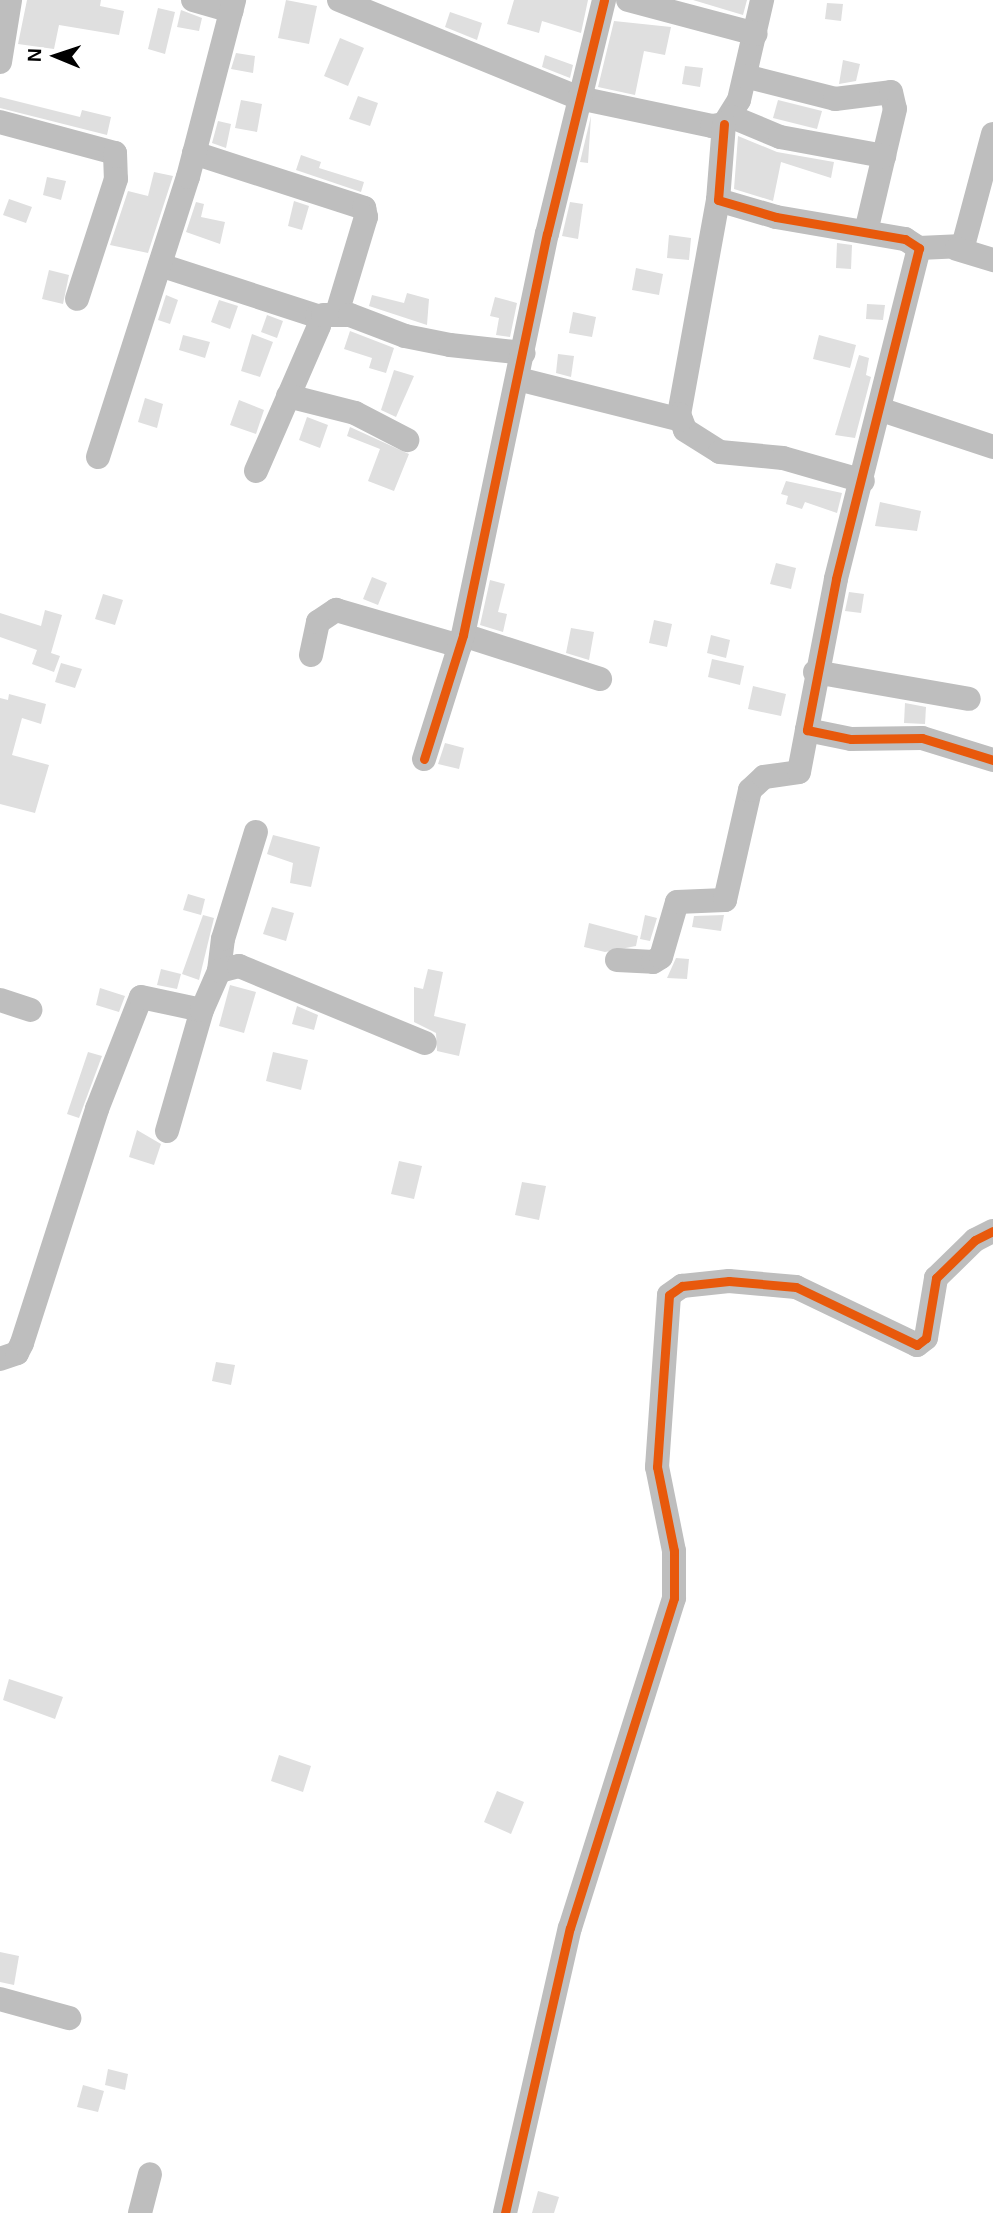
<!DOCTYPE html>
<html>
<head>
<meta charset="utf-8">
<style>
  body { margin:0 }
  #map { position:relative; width:993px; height:2213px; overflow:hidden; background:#fff; font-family:Helvetica,sans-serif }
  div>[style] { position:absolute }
  .building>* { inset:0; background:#dfdfdf }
  .street>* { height:24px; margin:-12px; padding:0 12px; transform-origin:12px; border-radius:12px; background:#bebebe }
  .cycleway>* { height:9px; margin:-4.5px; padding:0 4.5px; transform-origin:4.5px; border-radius:4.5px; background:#e8590c }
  span { translate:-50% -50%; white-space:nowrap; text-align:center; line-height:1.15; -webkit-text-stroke:6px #fff; paint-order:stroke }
  .north { position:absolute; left:21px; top:21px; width:70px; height:70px; -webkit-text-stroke:5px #fff; paint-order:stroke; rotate:272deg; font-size:19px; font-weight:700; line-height:28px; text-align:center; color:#000 }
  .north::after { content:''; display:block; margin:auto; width:24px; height:32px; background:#000; clip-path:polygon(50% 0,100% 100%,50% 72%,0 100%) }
</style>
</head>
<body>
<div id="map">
  <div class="building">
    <i style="clip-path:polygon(27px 0,101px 0,100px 6px,124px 11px,119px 35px,59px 25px,54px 49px,18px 44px)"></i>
    <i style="clip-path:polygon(286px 0,317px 6px,309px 44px,278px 38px)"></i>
    <i style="clip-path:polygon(514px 0,588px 0,581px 33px,542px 21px,539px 33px,507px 24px)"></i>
    <i style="clip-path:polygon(693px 0,747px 0,743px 15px)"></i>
    <i style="clip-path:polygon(827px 3px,843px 4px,841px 21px,825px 19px)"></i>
    <i style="clip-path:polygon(158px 8px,175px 12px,165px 54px,148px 49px)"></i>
    <i style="clip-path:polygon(181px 10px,202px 18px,199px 31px,177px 27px)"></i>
    <i style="clip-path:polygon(450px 12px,482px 23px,477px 40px,445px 27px)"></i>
    <i style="clip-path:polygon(614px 21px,671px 27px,665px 55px,644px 51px,635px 95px,598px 87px)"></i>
    <i style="clip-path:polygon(340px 38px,364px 48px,348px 86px,324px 76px)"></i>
    <i style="clip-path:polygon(236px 53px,255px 56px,253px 73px,231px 69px)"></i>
    <i style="clip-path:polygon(545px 55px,573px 65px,570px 78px,542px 67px)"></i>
    <i style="clip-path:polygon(843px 60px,860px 64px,856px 81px,839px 84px)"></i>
    <i style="clip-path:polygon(685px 66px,703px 68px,700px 87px,682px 84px)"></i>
    <i style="clip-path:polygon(358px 96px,378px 103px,370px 126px,349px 119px)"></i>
    <i style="clip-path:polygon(0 97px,80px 117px,82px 110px,111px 117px,107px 135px,0 108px)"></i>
    <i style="clip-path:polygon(241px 100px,262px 104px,257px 132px,235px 128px)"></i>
    <i style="clip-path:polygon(778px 100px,822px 111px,817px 129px,773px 118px)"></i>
    <i style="clip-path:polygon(591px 116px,588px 163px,580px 162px)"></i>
    <i style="clip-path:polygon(218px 121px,231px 124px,226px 148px,212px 143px)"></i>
    <i style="clip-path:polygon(738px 136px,777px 152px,834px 162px,831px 178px,781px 162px,773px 201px,734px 189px)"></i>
    <i style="clip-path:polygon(301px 155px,321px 162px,319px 168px,364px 182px,361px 192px,296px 170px)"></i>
    <i style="clip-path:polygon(154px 172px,173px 176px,148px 253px,110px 245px,128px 191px,148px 196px)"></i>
    <i style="clip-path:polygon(47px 177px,66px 181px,61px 200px,43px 195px)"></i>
    <i style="clip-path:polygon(9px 199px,32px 207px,26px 223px,3px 215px)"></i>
    <i style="clip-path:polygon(294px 201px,309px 206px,302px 230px,288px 226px)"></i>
    <i style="clip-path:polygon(196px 202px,204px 204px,201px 217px,225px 222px,220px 244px,186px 232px)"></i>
    <i style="clip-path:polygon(570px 202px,583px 204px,578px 239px,562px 236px)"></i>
    <i style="clip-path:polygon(669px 235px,691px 238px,689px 260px,667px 258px)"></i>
    <i style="clip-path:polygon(837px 243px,852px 245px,851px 269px,836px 268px)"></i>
    <i style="clip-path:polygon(636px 268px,663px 274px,659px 295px,632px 290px)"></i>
    <i style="clip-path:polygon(49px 270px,69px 275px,63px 304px,42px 299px)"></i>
    <i style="clip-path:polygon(407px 293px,429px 299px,427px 325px,369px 306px,372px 295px,404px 303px)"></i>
    <i style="clip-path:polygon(166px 295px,178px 300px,170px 324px,158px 320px)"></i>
    <i style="clip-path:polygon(495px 297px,517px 303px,510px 337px,496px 335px,499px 318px,490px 316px)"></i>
    <i style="clip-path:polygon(219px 300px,238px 306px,230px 329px,211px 322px)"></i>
    <i style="clip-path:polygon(867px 304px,885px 305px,883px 320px,866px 319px)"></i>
    <i style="clip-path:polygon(573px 312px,596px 317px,592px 337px,569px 333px)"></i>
    <i style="clip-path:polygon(267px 315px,283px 321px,277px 338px,261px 332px)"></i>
    <i style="clip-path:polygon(350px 331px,394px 348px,386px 373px,369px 368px,372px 358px,344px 349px)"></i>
    <i style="clip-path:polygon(252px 334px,273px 342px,260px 377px,241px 371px)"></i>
    <i style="clip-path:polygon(183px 335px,210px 342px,205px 358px,179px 350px)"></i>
    <i style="clip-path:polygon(819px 335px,856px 345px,850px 368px,813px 359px)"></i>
    <i style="clip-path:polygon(558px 354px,574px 356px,571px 377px,556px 373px)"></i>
    <i style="clip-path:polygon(859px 355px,869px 358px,866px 375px,871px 377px,855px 438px,835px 435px)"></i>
    <i style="clip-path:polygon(394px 370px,414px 376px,396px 417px,381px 410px)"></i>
    <i style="clip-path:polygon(145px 398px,163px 404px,157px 428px,138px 422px)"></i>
    <i style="clip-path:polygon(239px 400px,264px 410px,256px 434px,230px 425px)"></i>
    <i style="clip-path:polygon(307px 417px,328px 425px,320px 448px,299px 440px)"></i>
    <i style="clip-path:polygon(350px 427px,409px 454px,394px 491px,368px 481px,380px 449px,347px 436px)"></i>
    <i style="clip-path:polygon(786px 481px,842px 493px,837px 513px,805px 502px,802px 509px,786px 504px,788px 496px,781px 494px)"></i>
    <i style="clip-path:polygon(880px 502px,921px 511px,917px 531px,875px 526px)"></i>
    <i style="clip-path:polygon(776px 563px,796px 568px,791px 589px,770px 584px)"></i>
    <i style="clip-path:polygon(372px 577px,387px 583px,378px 605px,363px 599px)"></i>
    <i style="clip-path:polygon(490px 580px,505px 584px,498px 612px,507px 614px,503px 632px,480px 625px)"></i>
    <i style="clip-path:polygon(849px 592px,864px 594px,861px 613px,845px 611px)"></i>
    <i style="clip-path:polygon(103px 594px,123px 600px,115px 625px,95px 619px)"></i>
    <i style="clip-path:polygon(45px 610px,62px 615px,51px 653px,60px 656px,54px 672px,32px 664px,37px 650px,0 637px,0 613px,41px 626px)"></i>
    <i style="clip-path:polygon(654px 620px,672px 624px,667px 647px,649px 643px)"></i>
    <i style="clip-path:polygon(571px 628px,594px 632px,589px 660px,566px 653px)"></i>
    <i style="clip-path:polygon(711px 635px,730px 640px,726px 658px,707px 653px)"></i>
    <i style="clip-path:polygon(712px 659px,744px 666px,740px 685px,708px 677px)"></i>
    <i style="clip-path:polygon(61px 663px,82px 669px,75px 688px,55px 682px)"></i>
    <i style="clip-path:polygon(753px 686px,786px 694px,781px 716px,748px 709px)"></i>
    <i style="clip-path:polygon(9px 694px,46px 704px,41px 724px,22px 718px,12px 755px,49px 765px,35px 813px,0 804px,0 698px,8px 700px)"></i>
    <i style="clip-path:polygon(905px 703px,926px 707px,925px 724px,904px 723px)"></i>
    <i style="clip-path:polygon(445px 743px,464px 748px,459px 769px,438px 764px)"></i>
    <i style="clip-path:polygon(273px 835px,320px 847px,311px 887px,290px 883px,293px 863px,267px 854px)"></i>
    <i style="clip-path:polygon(188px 894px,205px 899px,201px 915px,183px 910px)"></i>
    <i style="clip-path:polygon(272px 907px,294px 913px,286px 941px,263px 934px)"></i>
    <i style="clip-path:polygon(203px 915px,214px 918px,199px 980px,182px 974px)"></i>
    <i style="clip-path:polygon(645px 915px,657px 918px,650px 941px,640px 939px)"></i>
    <i style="clip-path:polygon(724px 915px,721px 931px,692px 927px,694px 916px)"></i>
    <i style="clip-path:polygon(589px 923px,638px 936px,636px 946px,605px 952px,584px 947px)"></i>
    <i style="clip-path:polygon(676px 958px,689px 959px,687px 979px,667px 978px)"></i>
    <i style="clip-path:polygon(161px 969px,181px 974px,177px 989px,157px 985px)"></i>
    <i style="clip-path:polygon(428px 969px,443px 972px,434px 1016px,466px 1024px,459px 1056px,437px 1051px,436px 1033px,414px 1022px,414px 987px,423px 989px)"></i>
    <i style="clip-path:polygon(230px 985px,256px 992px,244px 1033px,219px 1026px)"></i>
    <i style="clip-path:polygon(100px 988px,125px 996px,119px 1012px,96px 1005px)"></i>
    <i style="clip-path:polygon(297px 1006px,318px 1015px,314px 1030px,292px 1024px)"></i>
    <i style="clip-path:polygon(88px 1052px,102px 1056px,79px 1118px,67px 1114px)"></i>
    <i style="clip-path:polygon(273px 1052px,308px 1060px,301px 1090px,266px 1081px)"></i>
    <i style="clip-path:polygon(137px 1130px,161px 1144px,154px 1165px,129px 1157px)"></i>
    <i style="clip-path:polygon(399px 1161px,422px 1166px,414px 1199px,391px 1194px)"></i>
    <i style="clip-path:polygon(522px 1182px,546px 1186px,539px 1220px,515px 1215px)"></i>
    <i style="clip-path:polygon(216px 1362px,235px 1365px,231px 1385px,212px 1381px)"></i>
    <i style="clip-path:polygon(9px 1679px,63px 1697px,55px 1719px,3px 1700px)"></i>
    <i style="clip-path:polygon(279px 1755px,311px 1766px,303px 1792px,271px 1781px)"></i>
    <i style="clip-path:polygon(497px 1791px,524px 1802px,511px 1834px,484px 1822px)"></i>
    <i style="clip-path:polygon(0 1952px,19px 1956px,14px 1985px,0 1982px)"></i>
    <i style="clip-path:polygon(108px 2069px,128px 2074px,125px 2090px,105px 2085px)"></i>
    <i style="clip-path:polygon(83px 2085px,104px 2091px,98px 2112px,77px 2107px)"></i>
    <i style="clip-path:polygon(538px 2191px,559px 2197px,554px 2213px,532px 2213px)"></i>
  </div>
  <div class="street">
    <i style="left:193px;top:0;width:40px;rotate:16deg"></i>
    <i style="left:339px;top:0;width:259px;rotate:22.2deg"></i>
    <i style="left:579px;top:98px;width:136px;rotate:11.9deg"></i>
    <i style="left:712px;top:126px;width:12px;rotate:-9deg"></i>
    <i style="left:724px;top:124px;width:28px;rotate:-58deg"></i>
    <i style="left:739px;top:100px;width:103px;rotate:-77deg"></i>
    <i style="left:628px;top:0;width:132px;rotate:14.9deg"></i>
    <i style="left:0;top:62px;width:63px;rotate:-80.8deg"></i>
    <i style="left:745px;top:76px;width:93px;rotate:14.3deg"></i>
    <i style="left:835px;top:99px;width:56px;rotate:-7.1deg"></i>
    <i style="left:891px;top:92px;width:17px;rotate:77deg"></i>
    <i style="left:895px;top:109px;width:126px;rotate:103.3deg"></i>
    <i style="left:732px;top:117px;width:52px;rotate:22.6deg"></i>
    <i style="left:780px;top:137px;width:106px;rotate:10.4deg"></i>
    <i style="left:0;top:122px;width:119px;rotate:15.1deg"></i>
    <i style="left:115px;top:153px;width:26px;rotate:88deg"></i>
    <i style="left:116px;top:179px;width:126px;rotate:108deg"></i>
    <i style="left:724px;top:124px;width:76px;rotate:94.5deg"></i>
    <i style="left:718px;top:200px;width:60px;rotate:16.3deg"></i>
    <i style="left:776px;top:217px;width:131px;rotate:9.7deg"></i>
    <i style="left:905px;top:239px;width:17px;rotate:33deg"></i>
    <i style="left:919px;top:248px;width:341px;rotate:104.1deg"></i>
    <i style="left:836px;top:579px;width:154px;rotate:100.9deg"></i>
    <i style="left:807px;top:730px;width:45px;rotate:11.6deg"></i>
    <i style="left:851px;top:739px;width:71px;rotate:-0.8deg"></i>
    <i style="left:922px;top:738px;width:74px;rotate:17.2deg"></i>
    <i style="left:194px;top:153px;width:179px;rotate:17.9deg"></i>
    <i style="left:364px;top:208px;width:9px;rotate:77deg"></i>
    <i style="left:366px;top:217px;width:100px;rotate:106.8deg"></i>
    <i style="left:718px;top:200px;width:218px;rotate:100.3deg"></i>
    <i style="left:679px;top:414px;width:17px;rotate:69deg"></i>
    <i style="left:685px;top:430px;width:41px;rotate:32.2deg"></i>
    <i style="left:720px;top:452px;width:63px;rotate:5.4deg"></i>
    <i style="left:783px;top:458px;width:83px;rotate:16deg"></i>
    <i style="left:919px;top:248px;width:44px;rotate:-2.6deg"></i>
    <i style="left:963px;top:246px;width:116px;rotate:-75deg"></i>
    <i style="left:957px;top:249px;width:38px;rotate:17deg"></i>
    <i style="left:160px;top:265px;width:165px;rotate:18deg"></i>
    <i style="left:317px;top:316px;width:10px;rotate:79deg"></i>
    <i style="left:319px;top:326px;width:158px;rotate:113.5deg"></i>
    <i style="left:323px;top:315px;width:27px"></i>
    <i style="left:350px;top:315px;width:59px;rotate:20.9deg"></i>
    <i style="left:405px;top:336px;width:46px;rotate:11.3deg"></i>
    <i style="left:450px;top:345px;width:74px;rotate:6.2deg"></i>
    <i style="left:518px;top:379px;width:168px;rotate:14.1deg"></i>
    <i style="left:288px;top:396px;width:69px;rotate:14.2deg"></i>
    <i style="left:355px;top:413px;width:59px;rotate:27.4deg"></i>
    <i style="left:882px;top:410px;width:117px;rotate:18.4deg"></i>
    <i style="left:98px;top:457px;width:294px;rotate:-72.2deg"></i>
    <i style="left:188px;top:177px;width:183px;rotate:-75.4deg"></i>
    <i style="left:463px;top:635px;width:144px;rotate:17.8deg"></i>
    <i style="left:311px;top:655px;width:34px;rotate:-78deg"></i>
    <i style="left:318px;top:622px;width:22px;rotate:-34deg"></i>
    <i style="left:336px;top:610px;width:129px;rotate:16.2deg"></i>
    <i style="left:815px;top:672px;width:156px;rotate:9.9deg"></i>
    <i style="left:424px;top:759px;width:130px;rotate:-72.5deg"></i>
    <i style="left:463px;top:635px;width:410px;rotate:-78.2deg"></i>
    <i style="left:547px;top:234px;width:241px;rotate:-76.3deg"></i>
    <i style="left:617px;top:960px;width:36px;rotate:3deg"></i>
    <i style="left:653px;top:962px;width:9px;rotate:-32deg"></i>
    <i style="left:661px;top:957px;width:57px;rotate:-73.8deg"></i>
    <i style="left:677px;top:902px;width:48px;rotate:-2.4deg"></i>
    <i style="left:725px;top:900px;width:113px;rotate:-77.2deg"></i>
    <i style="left:750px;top:790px;width:19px;rotate:-43deg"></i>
    <i style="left:764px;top:777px;width:35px;rotate:-8deg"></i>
    <i style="left:799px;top:772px;width:43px;rotate:-79.2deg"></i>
    <i style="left:219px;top:971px;width:32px;rotate:-83deg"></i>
    <i style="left:223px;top:939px;width:112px;rotate:-72.9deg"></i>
    <i style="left:0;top:1000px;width:32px;rotate:18deg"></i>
    <i style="left:167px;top:1131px;width:126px;rotate:-73.9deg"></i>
    <i style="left:0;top:1359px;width:18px;rotate:-19deg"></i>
    <i style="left:17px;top:1353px;width:11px;rotate:-63deg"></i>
    <i style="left:22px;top:1343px;width:246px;rotate:-72.2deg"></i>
    <i style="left:97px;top:1109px;width:120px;rotate:-68.6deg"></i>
    <i style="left:141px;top:997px;width:62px;rotate:12deg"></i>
    <i style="left:202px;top:1010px;width:43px;rotate:-66.4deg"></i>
    <i style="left:219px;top:971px;width:21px;rotate:-14deg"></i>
    <i style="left:239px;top:966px;width:201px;rotate:22.5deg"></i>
    <i style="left:0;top:1999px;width:72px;rotate:15.4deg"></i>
    <i style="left:140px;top:2213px;width:40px;rotate:-75.6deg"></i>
    <i style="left:505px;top:2213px;width:292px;rotate:-77.2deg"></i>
    <i style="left:570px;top:1928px;width:346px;rotate:-72.5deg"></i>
    <i style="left:674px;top:1598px;width:47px;rotate:-90deg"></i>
    <i style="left:674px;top:1551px;width:86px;rotate:-101.4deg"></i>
    <i style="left:657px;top:1467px;width:172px;rotate:-86deg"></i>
    <i style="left:669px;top:1295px;width:16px;rotate:-35deg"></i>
    <i style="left:682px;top:1286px;width:47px;rotate:-6.1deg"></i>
    <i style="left:729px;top:1281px;width:67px;rotate:5.1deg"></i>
    <i style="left:796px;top:1287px;width:134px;rotate:25.6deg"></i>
    <i style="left:917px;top:1345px;width:11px;rotate:-38deg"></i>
    <i style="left:926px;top:1338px;width:61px;rotate:-80.5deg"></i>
    <i style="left:936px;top:1278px;width:54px;rotate:-44.3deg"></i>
    <i style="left:975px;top:1240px;width:20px;rotate:-27deg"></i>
  </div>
  <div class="cycleway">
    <i style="left:724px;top:124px;width:76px;rotate:94.5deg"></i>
    <i style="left:718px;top:200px;width:60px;rotate:16.3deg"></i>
    <i style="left:776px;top:217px;width:131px;rotate:9.7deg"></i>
    <i style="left:905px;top:239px;width:17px;rotate:33deg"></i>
    <i style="left:919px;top:248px;width:341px;rotate:104.1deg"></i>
    <i style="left:836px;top:579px;width:154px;rotate:100.9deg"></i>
    <i style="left:807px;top:730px;width:45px;rotate:11.6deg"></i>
    <i style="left:851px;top:739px;width:71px;rotate:-0.8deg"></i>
    <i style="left:922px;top:738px;width:74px;rotate:17.2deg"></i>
    <i style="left:424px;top:759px;width:130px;rotate:-72.5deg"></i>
    <i style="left:463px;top:635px;width:410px;rotate:-78.2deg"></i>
    <i style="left:547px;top:234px;width:241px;rotate:-76.3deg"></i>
    <i style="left:505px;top:2213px;width:292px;rotate:-77.2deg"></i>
    <i style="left:570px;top:1928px;width:346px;rotate:-72.5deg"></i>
    <i style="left:674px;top:1598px;width:47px;rotate:-90deg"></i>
    <i style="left:674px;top:1551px;width:86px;rotate:-101.4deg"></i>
    <i style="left:657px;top:1467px;width:172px;rotate:-86deg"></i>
    <i style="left:669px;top:1295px;width:16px;rotate:-35deg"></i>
    <i style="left:682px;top:1286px;width:47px;rotate:-6.1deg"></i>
    <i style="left:729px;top:1281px;width:67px;rotate:5.1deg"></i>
    <i style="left:796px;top:1287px;width:134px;rotate:25.6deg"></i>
    <i style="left:917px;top:1345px;width:11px;rotate:-38deg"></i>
    <i style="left:926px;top:1338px;width:61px;rotate:-80.5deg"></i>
    <i style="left:936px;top:1278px;width:54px;rotate:-44.3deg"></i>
    <i style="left:975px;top:1240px;width:20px;rotate:-27deg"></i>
  </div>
  <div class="north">N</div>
</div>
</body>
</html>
